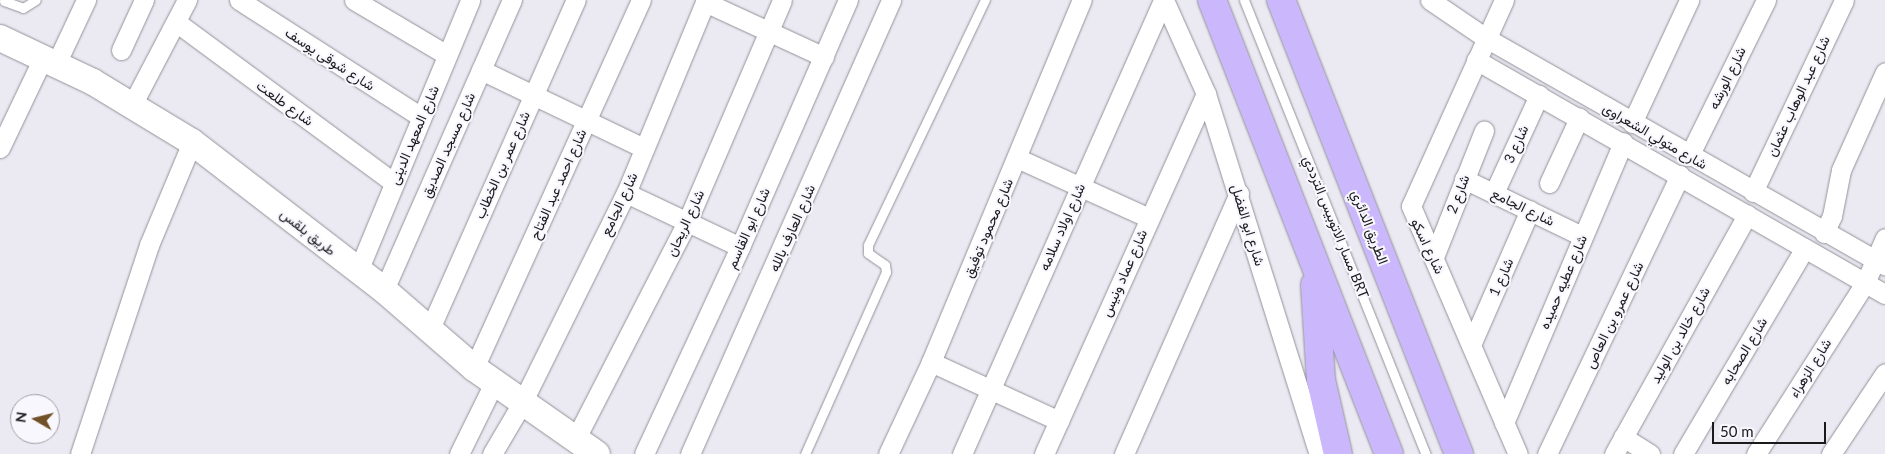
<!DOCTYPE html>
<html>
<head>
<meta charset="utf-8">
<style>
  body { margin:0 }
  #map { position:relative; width:1885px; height:454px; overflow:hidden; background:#ebe9f2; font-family:Lato,Vazirmatn,sans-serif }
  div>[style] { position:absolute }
  .roads { filter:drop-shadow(0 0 1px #939299) drop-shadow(0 0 1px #939299) }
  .service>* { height:9px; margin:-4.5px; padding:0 4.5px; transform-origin:4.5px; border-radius:4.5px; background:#fff }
  .minor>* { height:19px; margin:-9.5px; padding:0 9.5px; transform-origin:9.5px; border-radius:9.5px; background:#fff }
  .secondary>* { height:26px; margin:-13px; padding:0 13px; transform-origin:13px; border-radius:13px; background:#fff }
  .motorway>* { height:28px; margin:-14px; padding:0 14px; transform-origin:14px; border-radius:14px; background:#cab7fc }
  span { translate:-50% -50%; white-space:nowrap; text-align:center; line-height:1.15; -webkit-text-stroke:4px #f9f7fe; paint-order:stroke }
  .street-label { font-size:14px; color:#1a191c }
  .north { position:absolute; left:10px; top:394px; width:50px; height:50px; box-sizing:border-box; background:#f9f7fe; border:1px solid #a09ea4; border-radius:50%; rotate:278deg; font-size:14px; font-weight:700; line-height:20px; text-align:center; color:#1a191c }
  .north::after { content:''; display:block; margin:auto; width:18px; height:22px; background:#705026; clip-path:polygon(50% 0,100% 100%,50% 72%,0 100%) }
  .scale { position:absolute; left:1712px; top:422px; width:114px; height:22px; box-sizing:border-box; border:2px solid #1a191c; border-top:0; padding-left:6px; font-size:15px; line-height:18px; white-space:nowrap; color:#1a191c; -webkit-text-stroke:4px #f9f7fe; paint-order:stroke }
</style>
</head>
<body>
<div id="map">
  <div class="roads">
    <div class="service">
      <i style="left:1244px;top:0;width:489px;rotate:68.2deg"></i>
      <i style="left:4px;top:1px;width:20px;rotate:20deg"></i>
      <i style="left:23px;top:8px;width:15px;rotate:-32deg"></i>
      <i style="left:805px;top:454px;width:199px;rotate:-66deg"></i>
      <i style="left:886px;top:272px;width:7px;rotate:-98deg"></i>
      <i style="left:885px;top:265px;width:21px;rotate:-145deg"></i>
      <i style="left:868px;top:253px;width:8px;rotate:-90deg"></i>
      <i style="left:868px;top:245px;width:272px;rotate:-64.5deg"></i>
    </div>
    <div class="minor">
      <i style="left:239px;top:0;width:216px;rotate:32.7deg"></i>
      <i style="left:354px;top:0;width:108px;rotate:30.6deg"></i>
      <i style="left:1164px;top:0;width:103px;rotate:65.9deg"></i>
      <i style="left:1206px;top:94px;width:377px;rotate:72.6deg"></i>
      <i style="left:1430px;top:0;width:68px;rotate:34.2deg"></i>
      <i style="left:1486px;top:38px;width:460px;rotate:29.7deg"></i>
      <i style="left:1504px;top:0;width:226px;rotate:114.3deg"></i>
      <i style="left:1411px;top:206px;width:270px;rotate:66.7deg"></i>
      <i style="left:705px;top:2px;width:131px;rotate:24.8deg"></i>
      <i style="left:176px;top:22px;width:271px;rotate:36.4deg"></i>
      <i style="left:121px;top:50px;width:55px;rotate:-65.3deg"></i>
      <i style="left:1476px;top:60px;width:471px;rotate:29.8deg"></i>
      <i style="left:56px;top:64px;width:71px;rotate:-64.9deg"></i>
      <i style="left:481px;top:70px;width:181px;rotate:25.6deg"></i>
      <i style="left:132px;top:105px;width:119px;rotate:-62.4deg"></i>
      <i style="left:1632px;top:123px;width:136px;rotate:-65.1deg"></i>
      <i style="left:0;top:148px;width:100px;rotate:-64.5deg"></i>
      <i style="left:1689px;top:156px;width:174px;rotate:-63.7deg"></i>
      <i style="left:1017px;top:158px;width:145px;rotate:24.4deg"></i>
      <i style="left:1464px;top:179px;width:131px;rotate:25.8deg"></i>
      <i style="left:1549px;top:183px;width:72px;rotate:-65.2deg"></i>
      <i style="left:1753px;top:192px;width:212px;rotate:-64.6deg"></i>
      <i style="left:626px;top:193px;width:126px;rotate:25.3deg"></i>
      <i style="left:1494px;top:193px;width:108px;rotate:-65.3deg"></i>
      <i style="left:1824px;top:233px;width:19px;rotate:-65deg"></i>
      <i style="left:1832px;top:216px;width:47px;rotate:-78.9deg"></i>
      <i style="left:1841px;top:170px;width:107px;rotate:-65.8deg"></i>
      <i style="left:1434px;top:257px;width:136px;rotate:-68.4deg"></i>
      <i style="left:358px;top:271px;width:293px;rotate:-67.5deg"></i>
      <i style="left:384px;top:290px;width:317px;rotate:-66.2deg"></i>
      <i style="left:429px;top:331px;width:362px;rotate:-66.1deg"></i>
      <i style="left:1471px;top:345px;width:147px;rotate:-66.4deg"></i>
      <i style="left:931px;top:362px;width:141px;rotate:24.7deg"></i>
      <i style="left:474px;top:368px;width:404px;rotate:-65.6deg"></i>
      <i style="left:1504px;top:423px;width:305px;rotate:-67deg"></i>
      <i style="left:1623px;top:437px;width:32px;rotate:32deg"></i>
      <i style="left:575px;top:440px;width:245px;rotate:-62.8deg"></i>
      <i style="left:687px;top:222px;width:241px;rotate:-66.8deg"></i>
      <i style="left:80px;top:454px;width:220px;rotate:-71.7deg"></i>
      <i style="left:149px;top:245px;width:112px;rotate:-67.3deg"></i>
      <i style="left:459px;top:454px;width:79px;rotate:-63.8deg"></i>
      <i style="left:492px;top:454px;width:59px;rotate:-59.5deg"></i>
      <i style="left:522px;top:403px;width:234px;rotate:-63.7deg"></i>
      <i style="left:626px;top:193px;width:209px;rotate:-67.5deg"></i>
      <i style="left:644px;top:454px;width:228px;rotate:-65.1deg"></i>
      <i style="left:740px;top:247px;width:270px;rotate:-66.4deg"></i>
      <i style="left:690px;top:454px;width:497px;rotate:-66.1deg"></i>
      <i style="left:888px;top:454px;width:102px;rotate:-64.9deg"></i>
      <i style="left:931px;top:362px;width:392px;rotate:-67.4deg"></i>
      <i style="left:962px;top:454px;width:497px;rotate:-66.1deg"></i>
      <i style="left:1044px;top:454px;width:395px;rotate:-65.8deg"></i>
      <i style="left:1124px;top:454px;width:285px;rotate:-66.2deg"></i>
      <i style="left:1547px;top:454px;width:309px;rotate:-64.5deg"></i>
      <i style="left:1614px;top:454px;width:274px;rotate:-60.9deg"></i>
      <i style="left:1683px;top:454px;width:239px;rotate:-59.4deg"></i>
      <i style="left:1756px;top:454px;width:203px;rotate:-57.5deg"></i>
      <i style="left:1865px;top:283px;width:49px;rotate:-66deg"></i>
      <i style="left:1831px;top:454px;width:97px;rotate:-56.3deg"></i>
    </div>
    <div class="secondary">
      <i style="left:0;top:38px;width:103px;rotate:25.3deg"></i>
      <i style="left:93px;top:82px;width:116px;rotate:31.2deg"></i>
      <i style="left:192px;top:142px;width:242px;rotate:37.6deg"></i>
      <i style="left:384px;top:290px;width:119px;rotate:40.9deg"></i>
      <i style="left:474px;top:368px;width:150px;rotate:35deg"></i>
    </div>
    <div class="motorway">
      <i style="left:1212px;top:0;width:487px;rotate:68.7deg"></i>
      <i style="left:1281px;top:0;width:488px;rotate:68.6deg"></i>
      <i style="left:1315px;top:285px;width:95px;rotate:86.4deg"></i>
      <i style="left:1321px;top:380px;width:76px;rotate:77.1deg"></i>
    </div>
  </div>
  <div class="street-label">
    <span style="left:330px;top:59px;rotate:33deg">شارع شوقى يوسف</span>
    <span style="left:1727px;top:78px;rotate:-64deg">شارع الورشه</span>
    <span style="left:1798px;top:96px;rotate:-65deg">شارع عبد الوهاب عثمان</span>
    <span style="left:285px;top:103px;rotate:36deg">شارع طلعت</span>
    <span style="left:414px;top:135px;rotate:-67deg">شارع المعهد الدينى</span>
    <span style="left:1655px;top:136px;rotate:30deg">شارع متولي الشعراوى</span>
    <span style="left:1516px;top:144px;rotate:-66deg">شارع 3</span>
    <span style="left:448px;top:145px;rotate:-66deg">شارع مسجد الصديق</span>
    <span style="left:502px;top:165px;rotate:-66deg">شارع عمر بن الخطاب</span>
    <span style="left:558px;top:184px;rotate:-66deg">شارع احمد عبد الفتاح</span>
    <span style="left:1458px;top:194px;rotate:-69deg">شارع 2</span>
    <span style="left:619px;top:204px;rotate:-65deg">شارع الجامع</span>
    <span style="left:1523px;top:207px;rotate:26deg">شارع الجامع</span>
    <span style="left:685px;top:223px;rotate:-65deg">شارع الريحان</span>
    <span style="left:1248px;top:225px;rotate:73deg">شارع ابو الفضل</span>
    <span style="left:1062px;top:227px;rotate:-66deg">شارع اولاد سلامه</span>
    <span style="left:1336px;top:227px;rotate:68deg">مسار الاتوبيس الترددي BRT</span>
    <span style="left:1370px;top:227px;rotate:69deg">الطريق الدائري</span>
    <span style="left:748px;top:228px;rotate:-66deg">شارع ابو القاسم</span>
    <span style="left:792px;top:228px;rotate:-66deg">شارع العارف بالله</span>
    <span style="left:988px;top:228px;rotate:-67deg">شارع محمود توفيق</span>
    <span style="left:308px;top:232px;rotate:38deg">طريق بلقس</span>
    <span style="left:1428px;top:246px;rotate:65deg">شارع اسكو</span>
    <span style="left:1124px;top:273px;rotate:-66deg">شارع عماد ونيس</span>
    <span style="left:1501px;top:277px;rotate:-66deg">شارع 1</span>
    <span style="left:1563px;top:282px;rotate:-67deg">شارع عطيه حميده</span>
    <span style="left:1614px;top:315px;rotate:-64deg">شارع عمرو بن العاص</span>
    <span style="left:1680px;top:335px;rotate:-61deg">شارع خالد بن الوليد</span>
    <span style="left:1744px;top:351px;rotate:-59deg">شارع الصحابه</span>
    <span style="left:1810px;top:368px;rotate:-58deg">شارع الزهراء</span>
  </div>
  <div class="north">N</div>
  <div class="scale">50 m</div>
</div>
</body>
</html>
